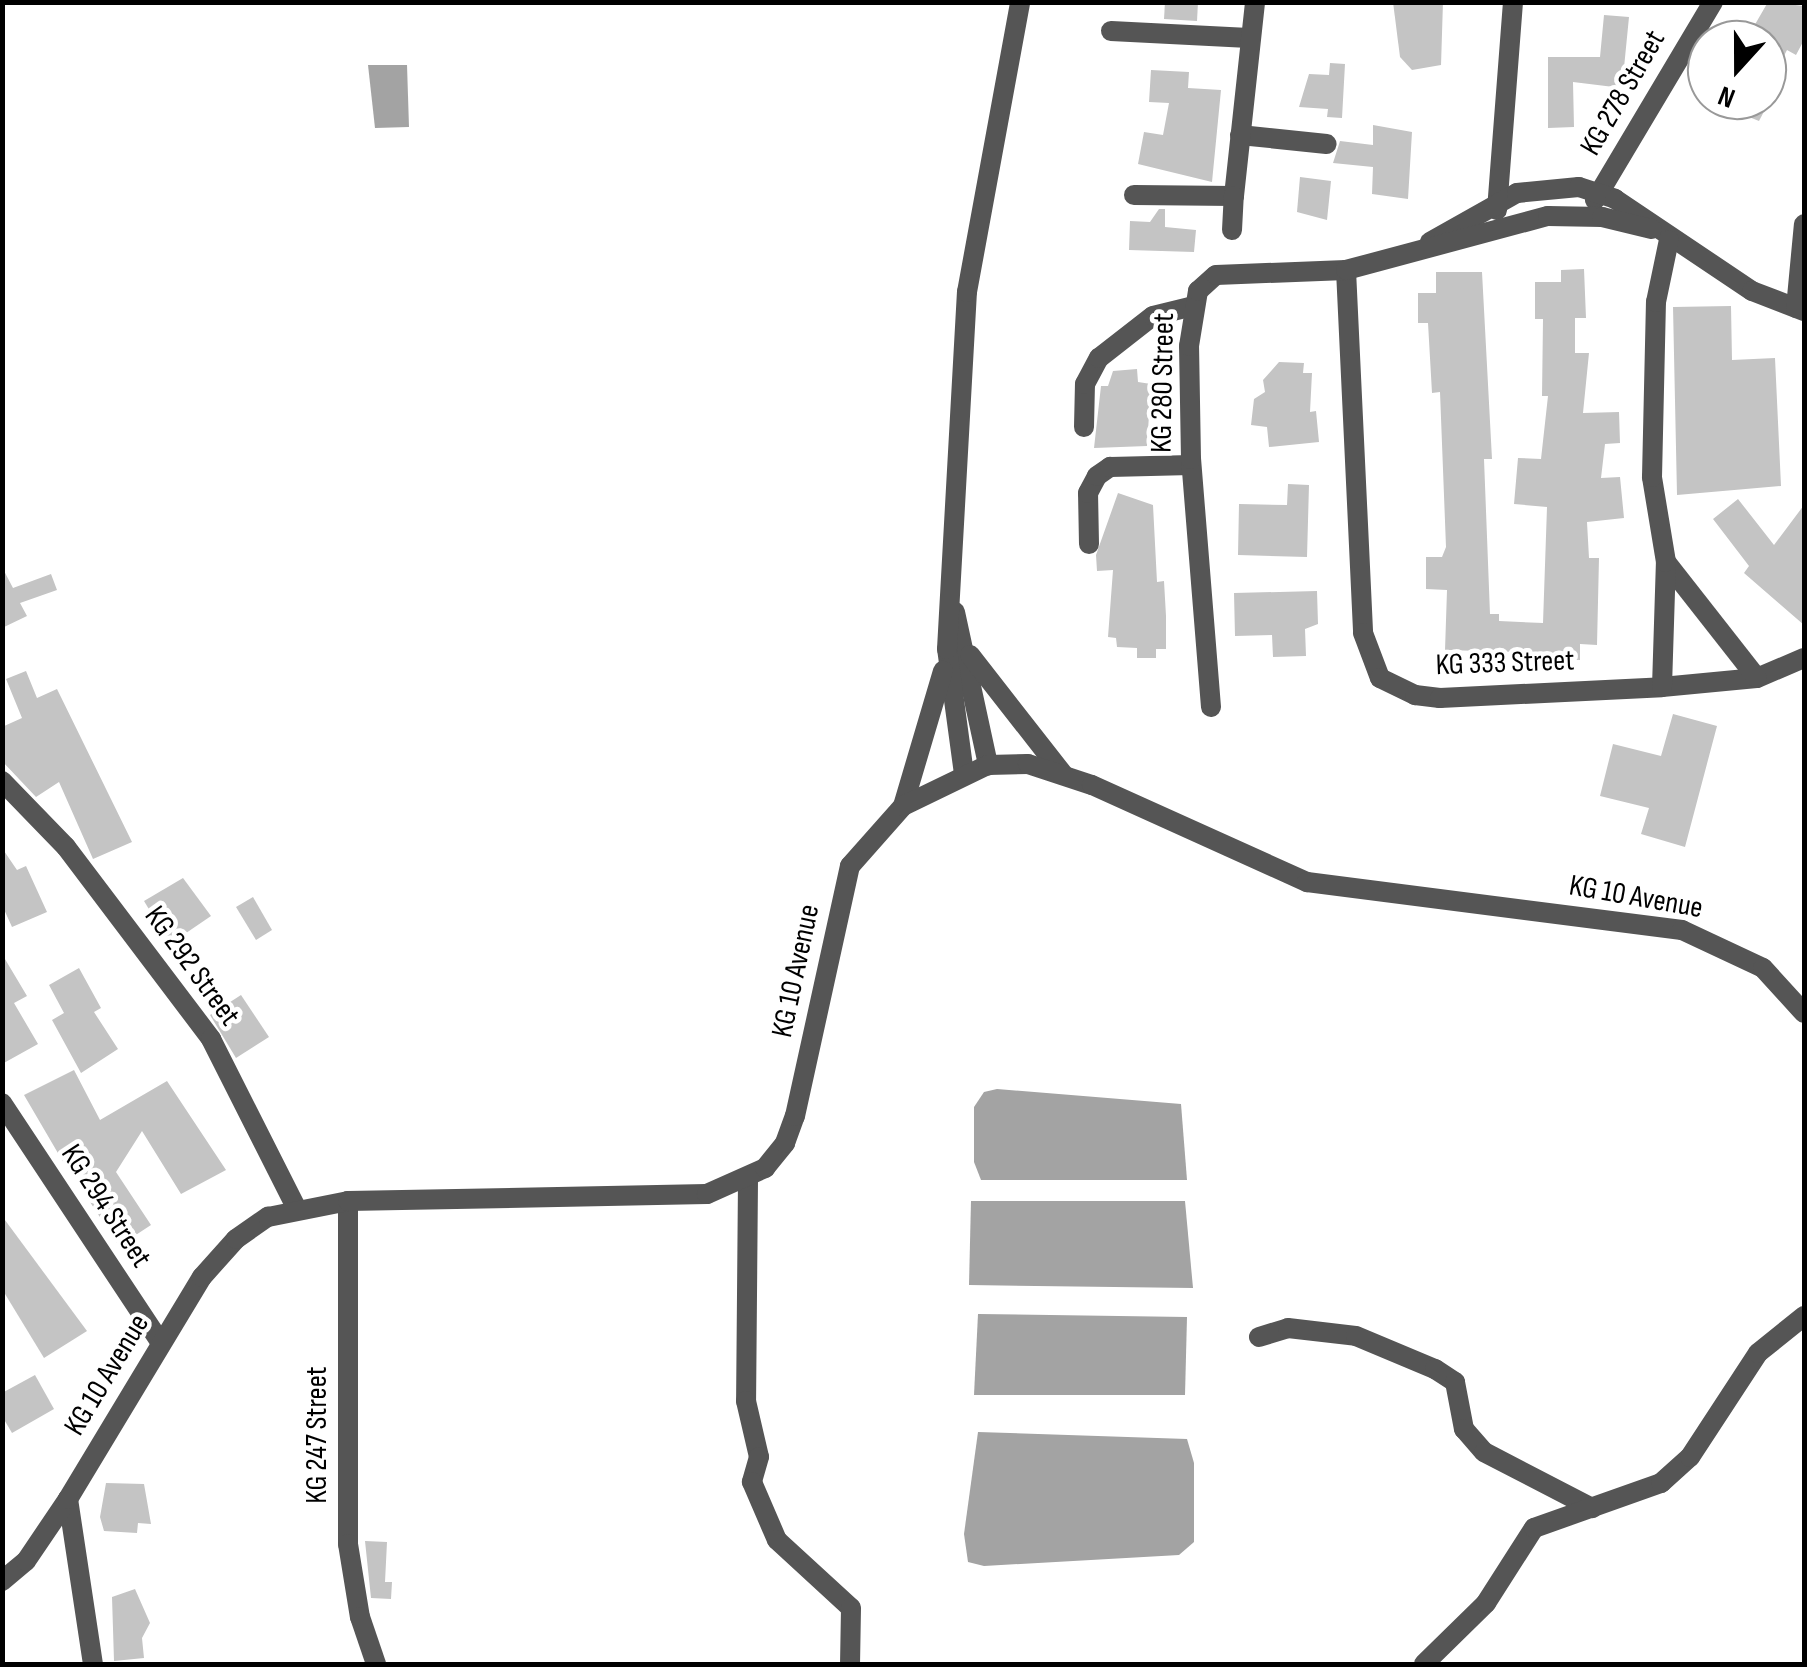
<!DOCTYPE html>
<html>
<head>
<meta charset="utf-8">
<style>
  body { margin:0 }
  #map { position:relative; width:1807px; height:1667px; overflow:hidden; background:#fff; font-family:"Sofia Sans Condensed",sans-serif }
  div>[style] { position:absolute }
  .water>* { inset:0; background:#a3a3a3 }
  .building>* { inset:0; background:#c4c4c4 }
  .minor>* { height:20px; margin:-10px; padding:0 10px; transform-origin:10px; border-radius:10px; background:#555 }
  .tertiary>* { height:20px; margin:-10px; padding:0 10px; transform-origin:10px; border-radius:10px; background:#555 }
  span { translate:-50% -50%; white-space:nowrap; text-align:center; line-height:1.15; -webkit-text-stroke:9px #fff; paint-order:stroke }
  .street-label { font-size:30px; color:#000 }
  .frame { position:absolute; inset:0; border:5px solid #000; pointer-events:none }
  .north { position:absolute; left:1687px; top:20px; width:100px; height:100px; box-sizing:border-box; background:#fff; border:2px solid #999; border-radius:50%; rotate:201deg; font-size:28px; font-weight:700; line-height:40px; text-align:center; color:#000 }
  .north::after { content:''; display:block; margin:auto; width:35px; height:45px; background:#000; clip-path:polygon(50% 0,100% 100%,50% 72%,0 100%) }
</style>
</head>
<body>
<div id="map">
  <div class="water">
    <i style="clip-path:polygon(368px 65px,407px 65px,409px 127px,375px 128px)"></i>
    <i style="clip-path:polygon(997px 1089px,1181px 1104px,1187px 1180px,981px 1180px,974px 1162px,974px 1107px,984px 1092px)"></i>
    <i style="clip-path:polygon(971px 1201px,1185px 1201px,1193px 1288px,969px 1285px)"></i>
    <i style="clip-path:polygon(978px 1314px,1187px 1317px,1185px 1395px,974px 1395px)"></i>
    <i style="clip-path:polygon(978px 1432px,1187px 1439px,1194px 1463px,1194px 1542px,1179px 1555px,984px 1566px,968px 1562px,964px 1534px)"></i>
  </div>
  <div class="building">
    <i style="clip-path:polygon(1165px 2px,1198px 2px,1197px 21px,1164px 19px)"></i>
    <i style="clip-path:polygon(1393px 2px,1443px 2px,1441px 65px,1412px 70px,1400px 57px)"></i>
    <i style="clip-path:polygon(1768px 2px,1804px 6px,1804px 40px,1796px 55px,1787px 50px,1767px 89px,1767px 40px,1746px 40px)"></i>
    <i style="clip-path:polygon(1604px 15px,1629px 17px,1622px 88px,1573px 82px,1574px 127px,1548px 128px,1548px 57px,1600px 57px)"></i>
    <i style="clip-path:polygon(1330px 63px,1345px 64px,1342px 118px,1327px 117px,1328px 109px,1299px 107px,1309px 74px,1329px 75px)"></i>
    <i style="clip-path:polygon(1151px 70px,1189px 72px,1188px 88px,1221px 90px,1212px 182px,1138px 164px,1144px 132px,1163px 135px,1169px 103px,1149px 102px)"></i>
    <i style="clip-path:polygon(1707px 100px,1770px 100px,1759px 121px)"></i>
    <i style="clip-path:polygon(1373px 125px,1412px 132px,1408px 199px,1372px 194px,1373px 167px,1333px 163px,1340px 141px,1373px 145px)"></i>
    <i style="clip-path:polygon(1300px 177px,1331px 181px,1327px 220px,1297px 212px)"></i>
    <i style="clip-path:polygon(1159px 209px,1165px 209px,1165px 227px,1196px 230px,1194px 252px,1129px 250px,1130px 221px,1150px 222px)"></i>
    <i style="clip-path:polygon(1584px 269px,1586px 318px,1575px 318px,1575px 353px,1589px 353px,1583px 413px,1619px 412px,1620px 443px,1605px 444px,1601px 478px,1620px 477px,1624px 518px,1587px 522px,1589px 558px,1599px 558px,1597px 645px,1580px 644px,1580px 660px,1554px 659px,1555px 653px,1445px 650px,1447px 590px,1426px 589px,1426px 557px,1442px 557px,1446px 547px,1440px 392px,1432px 393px,1428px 323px,1418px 323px,1418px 293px,1436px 293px,1436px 272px,1482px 272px,1492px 459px,1484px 459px,1490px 614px,1499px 614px,1499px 621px,1543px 623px,1547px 507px,1514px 504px,1518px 458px,1541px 459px,1548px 396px,1542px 396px,1543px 319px,1535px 319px,1535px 282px,1561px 282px,1561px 270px)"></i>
    <i style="clip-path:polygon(1731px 306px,1732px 360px,1775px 358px,1781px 486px,1677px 495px,1673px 307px)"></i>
    <i style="clip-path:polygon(1279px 362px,1304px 363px,1303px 373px,1312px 373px,1310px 412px,1316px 411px,1319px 442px,1269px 447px,1267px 427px,1251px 425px,1254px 399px,1265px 392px,1263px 380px)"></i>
    <i style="clip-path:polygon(1137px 369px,1138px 382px,1151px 384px,1147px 446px,1094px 448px,1101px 386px,1108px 386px,1113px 371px)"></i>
    <i style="clip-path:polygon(1288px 484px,1309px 485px,1307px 557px,1238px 555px,1239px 504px,1287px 505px)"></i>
    <i style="clip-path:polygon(1118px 493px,1153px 505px,1157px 582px,1164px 581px,1166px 616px,1166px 649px,1156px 649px,1156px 658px,1137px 658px,1137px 648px,1117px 647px,1116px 638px,1108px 637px,1113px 570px,1097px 571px,1096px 555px)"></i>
    <i style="clip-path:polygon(1738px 499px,1774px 545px,1804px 505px,1804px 625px,1744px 573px,1749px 566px,1713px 519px)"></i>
    <i style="clip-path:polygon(2px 567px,13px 588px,51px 574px,57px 590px,20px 603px,27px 616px,2px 628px)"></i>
    <i style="clip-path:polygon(1317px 591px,1318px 624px,1305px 629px,1306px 656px,1273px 657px,1272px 635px,1235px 636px,1234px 593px)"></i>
    <i style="clip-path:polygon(26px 671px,37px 698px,57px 689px,132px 842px,93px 859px,59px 782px,36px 797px,2px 761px,2px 727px,22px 718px,6px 679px)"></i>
    <i style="clip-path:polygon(1673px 714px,1717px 726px,1685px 847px,1641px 834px,1649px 808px,1600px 796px,1613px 744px,1661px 756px)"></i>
    <i style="clip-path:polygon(2px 848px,17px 870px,26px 866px,47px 912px,12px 927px,2px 905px)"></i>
    <i style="clip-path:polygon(183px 878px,211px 916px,170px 944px,144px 901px)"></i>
    <i style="clip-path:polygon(253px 897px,272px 930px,256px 940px,236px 907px)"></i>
    <i style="clip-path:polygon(2px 954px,27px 996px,14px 1003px,38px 1044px,2px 1064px)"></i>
    <i style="clip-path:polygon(79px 968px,101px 1008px,94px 1012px,118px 1049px,81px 1073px,52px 1020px,64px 1013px,49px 985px)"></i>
    <i style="clip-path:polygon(241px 995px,269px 1037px,236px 1058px,210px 1015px)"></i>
    <i style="clip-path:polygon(74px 1070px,100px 1120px,167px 1081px,226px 1170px,181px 1194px,142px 1131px,116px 1172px,151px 1225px,119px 1246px,90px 1202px,95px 1198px,79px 1167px,69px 1172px,24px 1095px)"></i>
    <i style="clip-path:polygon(2px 1216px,87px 1331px,44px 1358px,2px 1289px)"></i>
    <i style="clip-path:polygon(35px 1375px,54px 1409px,12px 1433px,2px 1416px,2px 1393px)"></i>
    <i style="clip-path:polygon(106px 1483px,144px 1484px,151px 1524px,138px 1523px,137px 1533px,104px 1531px,100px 1517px)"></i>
    <i style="clip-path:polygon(365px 1541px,387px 1542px,385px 1582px,392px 1582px,391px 1599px,371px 1598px)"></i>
    <i style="clip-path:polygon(135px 1589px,150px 1623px,142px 1638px,144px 1658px,114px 1661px,112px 1597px)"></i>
  </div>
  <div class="minor">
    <i style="left:1111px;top:31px;width:138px;rotate:2.9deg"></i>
    <i style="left:1240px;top:135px;width:87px;rotate:5.9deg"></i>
    <i style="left:1134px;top:195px;width:100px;rotate:0.6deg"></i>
    <i style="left:1234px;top:196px;width:195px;rotate:-83.8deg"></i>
    <i style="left:1595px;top:200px;width:230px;rotate:-59.2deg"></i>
    <i style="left:1497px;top:210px;width:209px;rotate:-85.6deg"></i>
    <i style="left:1232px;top:230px;width:34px;rotate:-87deg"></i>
    <i style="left:1430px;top:242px;width:100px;rotate:-29.4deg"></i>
    <i style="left:1517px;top:193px;width:62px;rotate:-5.5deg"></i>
    <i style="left:1579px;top:187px;width:38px;rotate:18deg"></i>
    <i style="left:1615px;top:199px;width:165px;rotate:33.9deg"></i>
    <i style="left:1752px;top:291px;width:56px;rotate:21deg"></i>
    <i style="left:1346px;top:270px;width:363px;rotate:87.3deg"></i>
    <i style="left:1363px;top:633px;width:48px;rotate:69.3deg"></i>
    <i style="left:1380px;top:678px;width:39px;rotate:26deg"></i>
    <i style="left:1415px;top:695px;width:25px;rotate:7deg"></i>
    <i style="left:1440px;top:698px;width:222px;rotate:-2.8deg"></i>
    <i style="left:1662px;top:687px;width:95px;rotate:-5.4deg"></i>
    <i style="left:1757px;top:678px;width:51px;rotate:-23.1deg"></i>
    <i style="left:1796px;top:308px;width:84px;rotate:-84.6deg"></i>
    <i style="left:1084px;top:427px;width:43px;rotate:-88.7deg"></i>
    <i style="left:1085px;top:384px;width:30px;rotate:-62deg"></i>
    <i style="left:1099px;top:358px;width:68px;rotate:-37.9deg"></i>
    <i style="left:1153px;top:316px;width:41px;rotate:-14deg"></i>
    <i style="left:1089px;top:544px;width:51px;rotate:-91.1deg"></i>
    <i style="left:1088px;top:493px;width:19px;rotate:-62deg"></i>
    <i style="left:1097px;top:476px;width:16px;rotate:-35deg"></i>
    <i style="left:1110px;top:467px;width:81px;rotate:-1.4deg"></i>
    <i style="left:1666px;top:562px;width:147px;rotate:51.9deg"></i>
    <i style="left:1662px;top:687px;width:125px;rotate:-88.2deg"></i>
    <i style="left:1666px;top:562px;width:86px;rotate:-99.4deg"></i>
    <i style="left:1652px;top:477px;width:175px;rotate:-88.7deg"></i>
    <i style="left:1656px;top:302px;width:63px;rotate:-78.2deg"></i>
    <i style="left:1211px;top:707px;width:249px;rotate:-94.6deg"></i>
    <i style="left:1191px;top:459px;width:113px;rotate:-91deg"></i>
    <i style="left:1189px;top:346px;width:56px;rotate:-80.7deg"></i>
    <i style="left:1198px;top:291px;width:24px;rotate:-42deg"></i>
    <i style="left:1216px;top:275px;width:130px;rotate:-2.2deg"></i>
    <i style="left:1346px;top:270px;width:209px;rotate:-15deg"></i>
    <i style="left:1548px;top:216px;width:54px;rotate:1.1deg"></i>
    <i style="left:1602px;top:217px;width:51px;rotate:13.5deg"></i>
    <i style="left:2px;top:781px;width:92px;rotate:45.9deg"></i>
    <i style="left:66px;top:847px;width:241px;rotate:52.9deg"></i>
    <i style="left:211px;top:1039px;width:191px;rotate:63.2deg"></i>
    <i style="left:2px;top:1103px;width:287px;rotate:56.5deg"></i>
    <i style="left:748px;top:1180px;width:221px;rotate:90.5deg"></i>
    <i style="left:746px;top:1401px;width:57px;rotate:76.9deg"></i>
    <i style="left:759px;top:1457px;width:26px;rotate:106deg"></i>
    <i style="left:752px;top:1482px;width:63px;rotate:66.7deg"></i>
    <i style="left:777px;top:1540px;width:100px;rotate:42.6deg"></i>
    <i style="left:851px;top:1608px;width:56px;rotate:91deg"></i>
    <i style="left:348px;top:1201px;width:343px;rotate:90deg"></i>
    <i style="left:348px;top:1544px;width:74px;rotate:80.7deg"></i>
    <i style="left:360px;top:1617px;width:50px;rotate:71.2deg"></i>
    <i style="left:1259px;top:1337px;width:30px;rotate:-17deg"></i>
    <i style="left:1288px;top:1328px;width:68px;rotate:6.7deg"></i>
    <i style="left:1356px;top:1336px;width:86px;rotate:22.7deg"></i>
    <i style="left:1435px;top:1369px;width:24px;rotate:33deg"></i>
    <i style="left:1455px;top:1382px;width:48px;rotate:79.2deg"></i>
    <i style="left:1464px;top:1429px;width:30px;rotate:49deg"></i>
    <i style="left:1484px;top:1452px;width:122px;rotate:27.4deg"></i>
    <i style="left:68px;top:1499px;width:167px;rotate:81.4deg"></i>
    <i style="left:1424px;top:1664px;width:87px;rotate:-44.5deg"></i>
    <i style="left:1486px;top:1603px;width:89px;rotate:-57.4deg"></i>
    <i style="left:1534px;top:1528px;width:135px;rotate:-19.5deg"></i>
    <i style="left:1661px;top:1483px;width:39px;rotate:-42deg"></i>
    <i style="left:1690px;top:1457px;width:124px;rotate:-56.8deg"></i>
    <i style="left:1758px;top:1353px;width:59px;rotate:-38.8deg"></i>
  </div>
  <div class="tertiary">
    <i style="left:955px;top:612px;width:157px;rotate:77.8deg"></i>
    <i style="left:970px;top:655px;width:151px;rotate:52deg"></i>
    <i style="left:964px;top:774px;width:126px;rotate:-97.7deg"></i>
    <i style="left:947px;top:649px;width:358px;rotate:-86.8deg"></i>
    <i style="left:967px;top:292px;width:295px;rotate:-79.6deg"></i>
    <i style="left:903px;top:806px;width:141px;rotate:-73.5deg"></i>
    <i style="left:2px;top:1581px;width:31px;rotate:-40deg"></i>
    <i style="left:26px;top:1561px;width:75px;rotate:-55.9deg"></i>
    <i style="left:68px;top:1499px;width:259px;rotate:-58.9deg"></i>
    <i style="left:202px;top:1277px;width:51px;rotate:-48.2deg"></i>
    <i style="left:236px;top:1239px;width:39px;rotate:-35deg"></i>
    <i style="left:268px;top:1217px;width:82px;rotate:-11.3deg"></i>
    <i style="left:348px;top:1201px;width:359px;rotate:-1.1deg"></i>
    <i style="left:707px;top:1194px;width:64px;rotate:-24.1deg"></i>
    <i style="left:765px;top:1168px;width:32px;rotate:-51deg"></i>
    <i style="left:785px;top:1143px;width:29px;rotate:-70deg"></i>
    <i style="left:795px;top:1116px;width:256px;rotate:-77.6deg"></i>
    <i style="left:850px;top:866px;width:80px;rotate:-48.5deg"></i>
    <i style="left:903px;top:806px;width:94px;rotate:-25.8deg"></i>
    <i style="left:988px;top:765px;width:40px;rotate:-1.4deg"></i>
    <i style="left:1028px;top:764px;width:67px;rotate:18.2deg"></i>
    <i style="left:1092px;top:785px;width:236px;rotate:24.3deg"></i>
    <i style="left:1307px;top:882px;width:378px;rotate:7.3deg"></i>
    <i style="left:1682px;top:930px;width:89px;rotate:25.1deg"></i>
    <i style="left:1763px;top:968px;width:61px;rotate:47.7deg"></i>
  </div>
  <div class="street-label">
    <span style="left:1623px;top:93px;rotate:-60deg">KG 278 Street</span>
    <span style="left:1163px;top:383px;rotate:-89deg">KG 280 Street</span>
    <span style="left:1505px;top:663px;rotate:-2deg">KG 333 Street</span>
    <span style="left:1636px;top:897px;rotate:10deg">KG 10 Avenue</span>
    <span style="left:192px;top:966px;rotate:54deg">KG 292 Street</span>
    <span style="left:796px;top:971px;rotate:-78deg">KG 10 Avenue</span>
    <span style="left:106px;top:1206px;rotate:57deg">KG 294 Street</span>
    <span style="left:107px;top:1375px;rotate:-59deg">KG 10 Avenue</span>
    <span style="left:317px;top:1435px;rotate:-90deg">KG 247 Street</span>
  </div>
  <div class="frame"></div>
  <div class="north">N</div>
</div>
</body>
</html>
